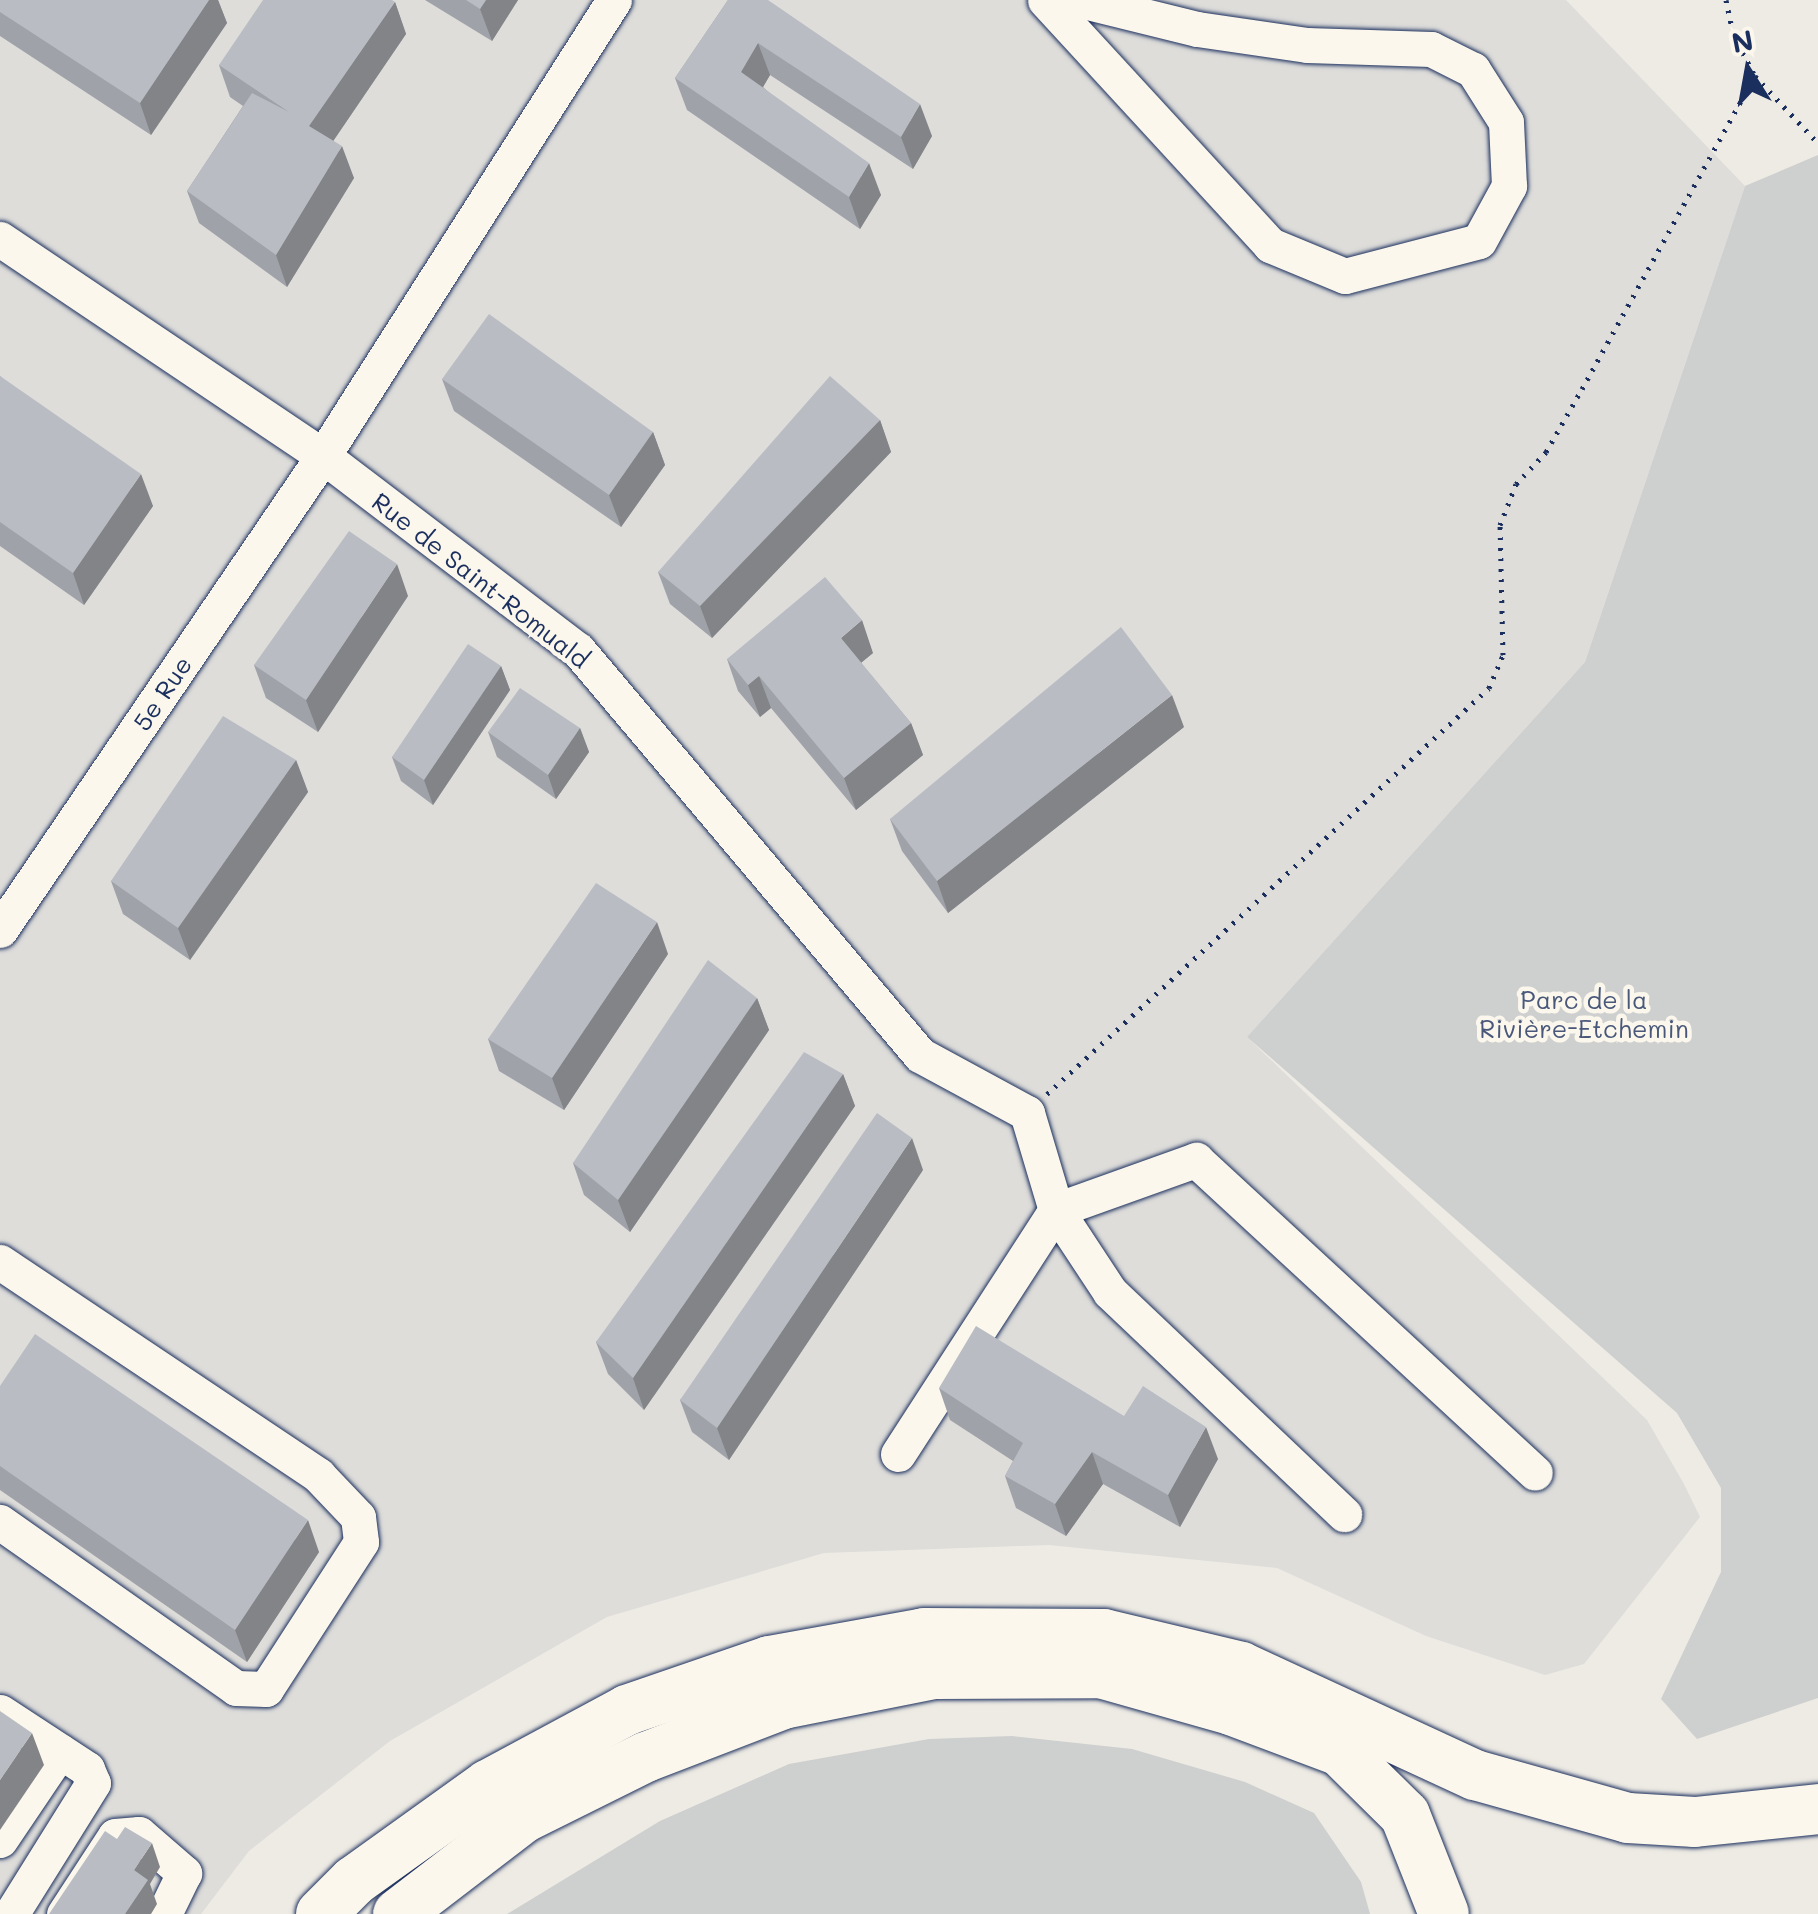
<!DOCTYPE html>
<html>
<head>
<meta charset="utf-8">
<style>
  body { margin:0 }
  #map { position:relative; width:1818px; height:1914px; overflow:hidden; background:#eeebe4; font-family:Mali,sans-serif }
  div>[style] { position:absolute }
  .built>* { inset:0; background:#deddda }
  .green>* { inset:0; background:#cecfcf }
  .path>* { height:5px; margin-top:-2.5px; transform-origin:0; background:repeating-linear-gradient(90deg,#1b2f5e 0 2.5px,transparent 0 10.5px) }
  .roads { filter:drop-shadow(0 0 2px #1b2f5e) drop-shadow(0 0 2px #1b2f5e) }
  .minor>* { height:35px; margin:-17.5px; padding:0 17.5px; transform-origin:17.5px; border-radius:17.5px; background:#fbf7ec }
  .highway>* { height:50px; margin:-25px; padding:0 25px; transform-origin:25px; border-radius:25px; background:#fbf7ec }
  .wall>* { inset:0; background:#9fa2a8 }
  .shaded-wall>* { inset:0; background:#828488 }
  .building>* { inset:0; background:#b9bcc3 }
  span { translate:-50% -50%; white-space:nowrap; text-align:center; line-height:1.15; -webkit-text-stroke:9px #fbf7ec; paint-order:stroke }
  .street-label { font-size:25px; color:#1b2f5e }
  .park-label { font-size:25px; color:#48577a }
  .north { position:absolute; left:1698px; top:20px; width:100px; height:100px; -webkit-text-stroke:8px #fbf7ec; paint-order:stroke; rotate:349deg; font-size:28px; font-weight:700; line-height:40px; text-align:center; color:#1b2f5e }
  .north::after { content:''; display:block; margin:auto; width:35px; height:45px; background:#1b2f5e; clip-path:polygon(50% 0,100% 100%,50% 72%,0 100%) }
</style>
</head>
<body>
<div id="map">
  <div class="built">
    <i style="clip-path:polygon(0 0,1566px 0,1745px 186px,1585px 662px,1247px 1037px,1647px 1420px,1684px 1484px,1700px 1517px,1584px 1664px,1545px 1675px,1426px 1636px,1277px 1568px,1049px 1545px,824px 1553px,607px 1617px,390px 1741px,249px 1851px,201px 1914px,0 1914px)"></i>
  </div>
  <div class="green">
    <i style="clip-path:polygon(1818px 155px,1818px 1698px,1697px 1739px,1661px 1699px,1721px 1572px,1721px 1488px,1677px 1413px,1247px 1037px,1585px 662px,1745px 186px)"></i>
    <i style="clip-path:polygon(1012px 1736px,1132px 1749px,1245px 1782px,1314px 1813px,1361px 1882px,1370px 1914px,507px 1914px,660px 1821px,789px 1764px,929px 1739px)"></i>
  </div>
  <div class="path">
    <i style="left:1726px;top:0;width:35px;rotate:78deg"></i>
    <i style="left:1733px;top:34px;width:47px;rotate:62.4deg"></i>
    <i style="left:1755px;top:76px;width:92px;rotate:46.8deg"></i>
    <i style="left:1047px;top:1094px;width:600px;rotate:-42.57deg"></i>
    <i style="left:1489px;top:688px;width:36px;rotate:-67deg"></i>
    <i style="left:1503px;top:655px;width:130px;rotate:-91.3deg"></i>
    <i style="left:1500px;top:525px;width:44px;rotate:-68.7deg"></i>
    <i style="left:1516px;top:484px;width:44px;rotate:-46.8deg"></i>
    <i style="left:1546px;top:452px;width:73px;rotate:-60.3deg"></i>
    <i style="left:1582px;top:389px;width:358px;rotate:-61.1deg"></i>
  </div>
  <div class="roads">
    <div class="minor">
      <i style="left:1045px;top:0;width:333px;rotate:47.4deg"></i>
      <i style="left:1270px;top:245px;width:81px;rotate:22.5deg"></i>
      <i style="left:1345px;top:276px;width:138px;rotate:-14.6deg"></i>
      <i style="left:1479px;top:241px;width:63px;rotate:-61.4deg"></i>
      <i style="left:1509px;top:186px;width:64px;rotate:-92.7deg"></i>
      <i style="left:1506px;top:122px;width:62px;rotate:-122.4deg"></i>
      <i style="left:1473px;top:70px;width:47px;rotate:-153.4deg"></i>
      <i style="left:1431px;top:49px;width:124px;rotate:-178.2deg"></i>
      <i style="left:1307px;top:45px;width:111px;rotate:-171.7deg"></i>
      <i style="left:1197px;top:29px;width:121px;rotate:-166.1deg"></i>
      <i style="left:0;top:239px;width:389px;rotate:33.9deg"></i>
      <i style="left:323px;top:456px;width:320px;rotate:37.3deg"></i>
      <i style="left:578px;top:650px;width:530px;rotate:49.82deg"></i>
      <i style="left:920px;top:1055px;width:122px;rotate:28.5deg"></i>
      <i style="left:1027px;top:1113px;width:101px;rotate:73.4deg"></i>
      <i style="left:1056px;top:1210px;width:98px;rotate:56.6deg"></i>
      <i style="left:1110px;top:1292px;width:323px;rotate:43.5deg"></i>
      <i style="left:0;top:930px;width:574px;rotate:-55.73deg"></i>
      <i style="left:323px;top:456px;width:541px;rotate:-57.46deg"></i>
      <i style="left:0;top:1262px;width:383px;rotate:33.8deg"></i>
      <i style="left:318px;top:1475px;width:58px;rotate:46.4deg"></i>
      <i style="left:358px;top:1517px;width:25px;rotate:83deg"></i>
      <i style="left:361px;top:1542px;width:175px;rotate:122.9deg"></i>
      <i style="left:266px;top:1689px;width:30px;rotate:-178deg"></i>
      <i style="left:236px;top:1688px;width:289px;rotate:-144.9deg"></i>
      <i style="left:898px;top:1454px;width:291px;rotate:-57.1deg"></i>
      <i style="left:1056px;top:1210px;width:149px;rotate:-19.7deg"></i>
      <i style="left:1196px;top:1160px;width:461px;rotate:42.7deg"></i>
      <i style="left:0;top:1712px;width:104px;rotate:33.2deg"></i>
      <i style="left:87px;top:1769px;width:15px;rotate:67deg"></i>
      <i style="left:93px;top:1783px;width:155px;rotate:122deg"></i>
      <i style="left:0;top:1840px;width:107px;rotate:-56deg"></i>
      <i style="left:64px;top:1914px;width:93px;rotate:-56.8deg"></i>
      <i style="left:115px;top:1836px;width:24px;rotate:-5deg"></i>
      <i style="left:139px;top:1834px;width:60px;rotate:40.9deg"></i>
      <i style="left:184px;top:1873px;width:46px;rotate:116deg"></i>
    </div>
    <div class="highway">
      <i style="left:321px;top:1914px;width:47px;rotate:-45deg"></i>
      <i style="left:354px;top:1881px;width:165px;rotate:-35.6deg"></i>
      <i style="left:488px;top:1785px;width:158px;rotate:-28.3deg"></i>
      <i style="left:627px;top:1710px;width:150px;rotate:-19deg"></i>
      <i style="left:769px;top:1661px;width:158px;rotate:-10.2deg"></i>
      <i style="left:924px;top:1633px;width:180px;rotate:0.3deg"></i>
      <i style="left:1104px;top:1634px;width:141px;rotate:13.5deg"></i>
      <i style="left:1241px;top:1667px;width:258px;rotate:24.8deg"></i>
      <i style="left:1475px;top:1775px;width:159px;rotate:15.7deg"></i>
      <i style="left:1628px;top:1818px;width:67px;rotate:3.4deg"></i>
      <i style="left:1695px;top:1822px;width:124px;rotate:-6deg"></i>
      <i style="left:398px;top:1914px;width:158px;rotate:-37.5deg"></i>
      <i style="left:523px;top:1818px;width:137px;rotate:-26.4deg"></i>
      <i style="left:646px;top:1757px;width:147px;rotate:-21.1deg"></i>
      <i style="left:783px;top:1704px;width:154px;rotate:-11.2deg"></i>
      <i style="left:934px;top:1674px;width:166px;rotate:-0.3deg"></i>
      <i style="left:1100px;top:1673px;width:136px;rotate:15.8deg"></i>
      <i style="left:1231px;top:1710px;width:116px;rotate:20.6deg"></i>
      <i style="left:1340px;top:1751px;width:91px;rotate:44.6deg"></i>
      <i style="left:1405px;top:1815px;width:106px;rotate:68.5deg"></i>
    </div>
  </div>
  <div class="wall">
    <i style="clip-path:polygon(0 0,218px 0,227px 23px,151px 135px,0 36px)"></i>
    <i style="clip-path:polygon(425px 0,518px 0,492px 41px)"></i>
    <i style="clip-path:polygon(728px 0,932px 136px,913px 169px,770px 75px,763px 87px,881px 195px,860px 229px,687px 110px,675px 78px)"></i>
    <i style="clip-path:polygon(395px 2px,406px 34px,333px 141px,354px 178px,287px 287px,199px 223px,187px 191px,243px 106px,230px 97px,219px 65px)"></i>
    <i style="clip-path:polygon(0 376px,153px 506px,84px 605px,0 546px)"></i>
    <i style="clip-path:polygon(442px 379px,653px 432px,665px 465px,621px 527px,454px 411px)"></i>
    <i style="clip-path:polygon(880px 420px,891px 452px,712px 638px,670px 604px,658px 572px)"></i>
    <i style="clip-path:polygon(408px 596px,318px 732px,266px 698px,254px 665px)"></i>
    <i style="clip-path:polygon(873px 653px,861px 663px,911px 723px,923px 755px,856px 810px,771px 708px,760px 717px,738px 691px,727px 659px)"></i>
    <i style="clip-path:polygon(501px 666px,510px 690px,433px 805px,401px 781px,392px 757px)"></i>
    <i style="clip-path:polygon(1184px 727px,948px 913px,902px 851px,890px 819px)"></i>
    <i style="clip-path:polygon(580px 728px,589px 752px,556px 799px,497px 757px,488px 732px)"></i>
    <i style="clip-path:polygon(296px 760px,308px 792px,190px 960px,123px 914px,111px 881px)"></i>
    <i style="clip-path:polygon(668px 954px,564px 1110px,499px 1071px,488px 1039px)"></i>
    <i style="clip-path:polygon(757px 998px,769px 1030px,630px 1232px,584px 1195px,573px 1163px)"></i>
    <i style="clip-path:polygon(843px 1074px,855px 1106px,644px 1410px,608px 1374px,596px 1342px)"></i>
    <i style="clip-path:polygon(923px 1170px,729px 1460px,692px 1432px,680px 1400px)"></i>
    <i style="clip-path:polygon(0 1386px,319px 1552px,247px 1662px,0 1490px)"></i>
    <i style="clip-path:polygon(939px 1388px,1124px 1416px,1218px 1459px,1180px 1527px,1103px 1484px,1066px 1536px,1016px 1508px,1005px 1476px,1013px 1461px,950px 1420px)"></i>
  </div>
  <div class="shaded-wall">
    <i style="clip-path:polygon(209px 0,218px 0,227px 23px,151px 135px,140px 103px)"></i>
    <i style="clip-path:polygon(486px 0,518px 0,492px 41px,480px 9px)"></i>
    <i style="clip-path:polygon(395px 2px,406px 34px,321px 159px,309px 126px)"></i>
    <i style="clip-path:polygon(758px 43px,770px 75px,753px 104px,741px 72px)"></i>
    <i style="clip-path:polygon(920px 104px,932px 136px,913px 169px,901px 137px)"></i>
    <i style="clip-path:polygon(342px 146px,354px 178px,287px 287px,276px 255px)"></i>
    <i style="clip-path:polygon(869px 163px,881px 195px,860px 229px,849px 197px)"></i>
    <i style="clip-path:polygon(880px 420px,891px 452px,712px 638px,700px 606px)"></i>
    <i style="clip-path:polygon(653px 432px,665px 465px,621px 527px,609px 495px)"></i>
    <i style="clip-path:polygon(141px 474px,153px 506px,84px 605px,73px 573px)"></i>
    <i style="clip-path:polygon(397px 564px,408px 596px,318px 732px,306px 700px)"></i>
    <i style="clip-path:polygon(862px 620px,873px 653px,852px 670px,841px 638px)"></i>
    <i style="clip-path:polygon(501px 666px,510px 690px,433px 805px,424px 780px)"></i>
    <i style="clip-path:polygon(759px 676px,771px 708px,760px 717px,748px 685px)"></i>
    <i style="clip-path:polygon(1172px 695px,1184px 727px,948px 913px,937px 881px)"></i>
    <i style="clip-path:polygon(911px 723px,923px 755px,856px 810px,844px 778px)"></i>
    <i style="clip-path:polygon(580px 728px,589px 752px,556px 799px,548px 775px)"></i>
    <i style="clip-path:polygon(296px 760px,308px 792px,190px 960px,178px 928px)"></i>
    <i style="clip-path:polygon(657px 922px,668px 954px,564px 1110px,552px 1078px)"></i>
    <i style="clip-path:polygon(757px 998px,769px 1030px,630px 1232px,618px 1200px)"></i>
    <i style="clip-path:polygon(843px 1074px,855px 1106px,644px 1410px,633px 1378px)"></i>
    <i style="clip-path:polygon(912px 1138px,923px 1170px,729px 1460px,717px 1428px)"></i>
    <i style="clip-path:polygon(1206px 1427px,1218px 1459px,1180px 1527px,1168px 1495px)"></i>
    <i style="clip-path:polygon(1092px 1452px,1103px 1484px,1066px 1536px,1055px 1504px)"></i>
    <i style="clip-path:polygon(308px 1520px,319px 1552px,247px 1662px,235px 1630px)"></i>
    <i style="clip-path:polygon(32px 1733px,44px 1765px,0 1830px,0 1780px)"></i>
    <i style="clip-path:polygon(152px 1843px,160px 1867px,150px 1884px,157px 1904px,151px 1914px,125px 1914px,134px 1870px)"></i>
  </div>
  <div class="building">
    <i style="clip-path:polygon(0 0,209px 0,140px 103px,0 12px)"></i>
    <i style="clip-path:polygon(263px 0,392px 0,395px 2px,309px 126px,342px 146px,276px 255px,187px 191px,252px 93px,289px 112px,219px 65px)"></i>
    <i style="clip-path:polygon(466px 0,486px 0,480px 9px)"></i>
    <i style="clip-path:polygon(728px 0,768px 0,920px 104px,901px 137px,758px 43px,741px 72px,869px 163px,849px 197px,675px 78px)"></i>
    <i style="clip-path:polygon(489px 314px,653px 432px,609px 495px,442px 379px)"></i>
    <i style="clip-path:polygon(0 376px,141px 474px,73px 573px,0 522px)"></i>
    <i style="clip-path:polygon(830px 376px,880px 420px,700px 606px,658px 572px)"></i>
    <i style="clip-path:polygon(349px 531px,397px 564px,306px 700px,254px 665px)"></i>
    <i style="clip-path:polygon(825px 577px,862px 620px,841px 638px,911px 723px,844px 778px,759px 676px,748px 685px,727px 659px)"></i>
    <i style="clip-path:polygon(1121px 627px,1172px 695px,937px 881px,890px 819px)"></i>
    <i style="clip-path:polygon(468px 644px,501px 666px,424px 780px,392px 757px)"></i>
    <i style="clip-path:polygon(520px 688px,580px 728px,548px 775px,488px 732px)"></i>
    <i style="clip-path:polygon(223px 716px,296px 760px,178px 928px,111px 881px)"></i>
    <i style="clip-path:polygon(596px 883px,657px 922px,552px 1078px,488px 1039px)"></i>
    <i style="clip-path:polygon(708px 960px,757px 998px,618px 1200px,573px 1163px)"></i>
    <i style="clip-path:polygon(804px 1052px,843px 1074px,633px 1378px,596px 1342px)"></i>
    <i style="clip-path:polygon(877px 1113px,912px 1138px,717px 1428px,680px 1400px)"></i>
    <i style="clip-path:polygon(976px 1326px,1124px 1416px,1143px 1386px,1206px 1427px,1168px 1495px,1092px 1452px,1055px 1504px,1005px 1476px,1023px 1443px,939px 1388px)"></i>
    <i style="clip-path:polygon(35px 1334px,308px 1520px,235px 1630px,0 1466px,0 1386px)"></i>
    <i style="clip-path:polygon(0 1711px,32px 1733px,0 1780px)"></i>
    <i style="clip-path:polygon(125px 1827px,152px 1843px,134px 1870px,148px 1880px,125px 1914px,49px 1914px,105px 1831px,117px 1839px)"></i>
  </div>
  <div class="street-label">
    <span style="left:481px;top:580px;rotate:38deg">Rue de Saint-Romuald</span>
    <span style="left:162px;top:693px;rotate:-56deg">5e Rue</span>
  </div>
  <div class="park-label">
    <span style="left:1584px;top:1014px">Parc de la<br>Rivière-Etchemin</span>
  </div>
  <div class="north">N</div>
</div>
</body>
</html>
